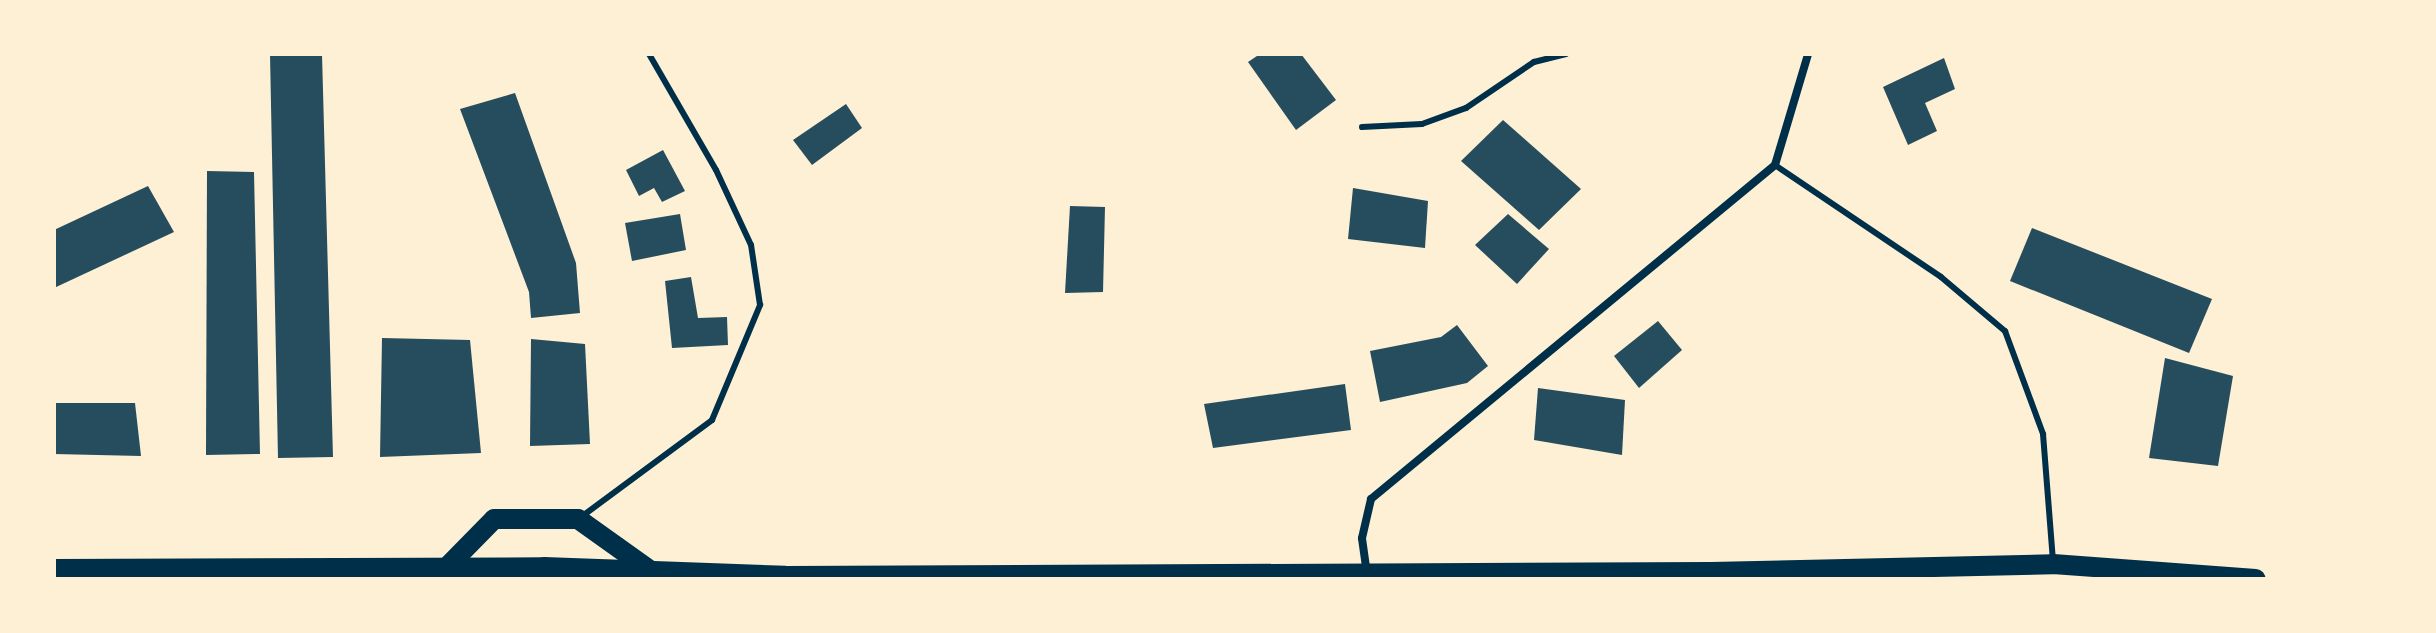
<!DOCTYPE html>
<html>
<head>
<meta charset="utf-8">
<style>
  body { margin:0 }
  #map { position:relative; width:2436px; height:633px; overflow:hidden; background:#fdf0d5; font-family:"Open Sans",sans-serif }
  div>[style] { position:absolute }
  .building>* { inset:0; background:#264d5e }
  .service>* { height:6px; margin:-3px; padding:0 3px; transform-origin:3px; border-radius:3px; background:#003049 }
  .minor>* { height:8px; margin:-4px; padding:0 4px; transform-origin:4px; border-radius:4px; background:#003049 }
  .primary>* { height:20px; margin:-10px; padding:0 10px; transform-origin:10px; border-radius:10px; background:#003049 }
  span { translate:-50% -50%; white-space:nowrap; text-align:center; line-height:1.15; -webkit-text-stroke:6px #fdf0d5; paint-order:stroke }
  .frame { position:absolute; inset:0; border:56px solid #fdf0d5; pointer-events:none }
</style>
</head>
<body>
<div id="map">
  <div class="building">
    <i style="clip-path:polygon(270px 54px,322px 54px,333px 457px,278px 458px)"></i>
    <i style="clip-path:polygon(1260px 54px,1301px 54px,1336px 100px,1296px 130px,1248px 62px)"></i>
    <i style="clip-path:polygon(1944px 58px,1955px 89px,1925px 103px,1937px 131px,1908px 145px,1883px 87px)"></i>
    <i style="clip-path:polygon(515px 93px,576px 263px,580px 313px,531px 318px,529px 292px,460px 109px)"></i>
    <i style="clip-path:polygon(846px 104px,862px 128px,812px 165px,793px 140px)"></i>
    <i style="clip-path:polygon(1503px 120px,1581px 189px,1539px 230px,1461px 161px)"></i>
    <i style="clip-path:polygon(663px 150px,685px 191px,662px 202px,654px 188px,639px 196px,626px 170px)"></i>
    <i style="clip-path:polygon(207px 171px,254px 172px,260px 454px,206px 455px)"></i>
    <i style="clip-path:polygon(148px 186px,174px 232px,54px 288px,54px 230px)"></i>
    <i style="clip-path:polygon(1353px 188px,1428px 201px,1425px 248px,1348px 239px)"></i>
    <i style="clip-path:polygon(1070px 206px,1105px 207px,1103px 292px,1065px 293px)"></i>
    <i style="clip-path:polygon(680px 214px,686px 250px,632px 261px,625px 223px)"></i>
    <i style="clip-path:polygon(1508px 214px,1549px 249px,1517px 284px,1475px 245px)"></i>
    <i style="clip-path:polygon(2032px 228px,2212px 299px,2189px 353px,2010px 281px)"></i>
    <i style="clip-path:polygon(691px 277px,698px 318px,727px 317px,728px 345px,672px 348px,665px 281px)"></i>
    <i style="clip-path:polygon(1658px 321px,1682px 350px,1639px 388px,1614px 356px)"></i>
    <i style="clip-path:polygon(1457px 325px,1488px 366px,1467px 383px,1380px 402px,1370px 351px,1441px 337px)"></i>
    <i style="clip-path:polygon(382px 338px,470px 340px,481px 453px,380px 457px)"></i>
    <i style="clip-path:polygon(531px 339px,585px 344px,590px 444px,530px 446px)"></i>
    <i style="clip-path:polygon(2165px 358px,2233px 376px,2218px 466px,2149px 458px)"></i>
    <i style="clip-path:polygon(1345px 384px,1351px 430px,1213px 448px,1204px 404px)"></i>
    <i style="clip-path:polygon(1538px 388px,1625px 400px,1622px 455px,1534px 440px)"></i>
    <i style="clip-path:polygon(54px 403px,135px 403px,141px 456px,54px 454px)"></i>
  </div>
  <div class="service">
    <i style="left:1362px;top:127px;width:60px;rotate:-2.9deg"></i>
    <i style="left:1422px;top:124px;width:47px;rotate:-20deg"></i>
    <i style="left:1466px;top:108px;width:82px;rotate:-34.1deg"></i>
    <i style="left:1534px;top:62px;width:33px;rotate:-14deg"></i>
    <i style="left:1775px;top:165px;width:200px;rotate:34deg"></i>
    <i style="left:1941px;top:277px;width:84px;rotate:40.2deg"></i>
    <i style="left:2005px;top:331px;width:110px;rotate:69.7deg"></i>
    <i style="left:2043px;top:434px;width:127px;rotate:85.5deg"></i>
    <i style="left:581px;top:517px;width:163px;rotate:-36.5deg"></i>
    <i style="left:712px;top:420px;width:125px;rotate:-67.3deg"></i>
    <i style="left:760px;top:305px;width:61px;rotate:-98.5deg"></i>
    <i style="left:751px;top:245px;width:83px;rotate:-115deg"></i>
    <i style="left:716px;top:170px;width:134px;rotate:-120deg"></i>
  </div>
  <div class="minor">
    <i style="left:1367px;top:574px;width:36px;rotate:-98deg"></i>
    <i style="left:1362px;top:538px;width:40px;rotate:-77deg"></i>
    <i style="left:1371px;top:499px;width:524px;rotate:-39.58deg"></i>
    <i style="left:1775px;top:165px;width:116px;rotate:-73.4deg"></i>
  </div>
  <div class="primary">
    <i style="left:447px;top:567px;width:67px;rotate:-45.6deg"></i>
    <i style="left:494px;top:519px;width:84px"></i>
    <i style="left:578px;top:519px;width:90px;rotate:35.5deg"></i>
    <i style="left:54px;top:569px;width:490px;rotate:-0.2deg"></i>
    <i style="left:544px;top:567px;width:241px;rotate:2.1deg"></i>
    <i style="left:785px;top:576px;width:926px;rotate:-0.25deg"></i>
    <i style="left:1711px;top:572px;width:342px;rotate:-1.3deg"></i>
    <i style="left:2053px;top:564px;width:203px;rotate:4.2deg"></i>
  </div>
  <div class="frame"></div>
</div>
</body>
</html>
